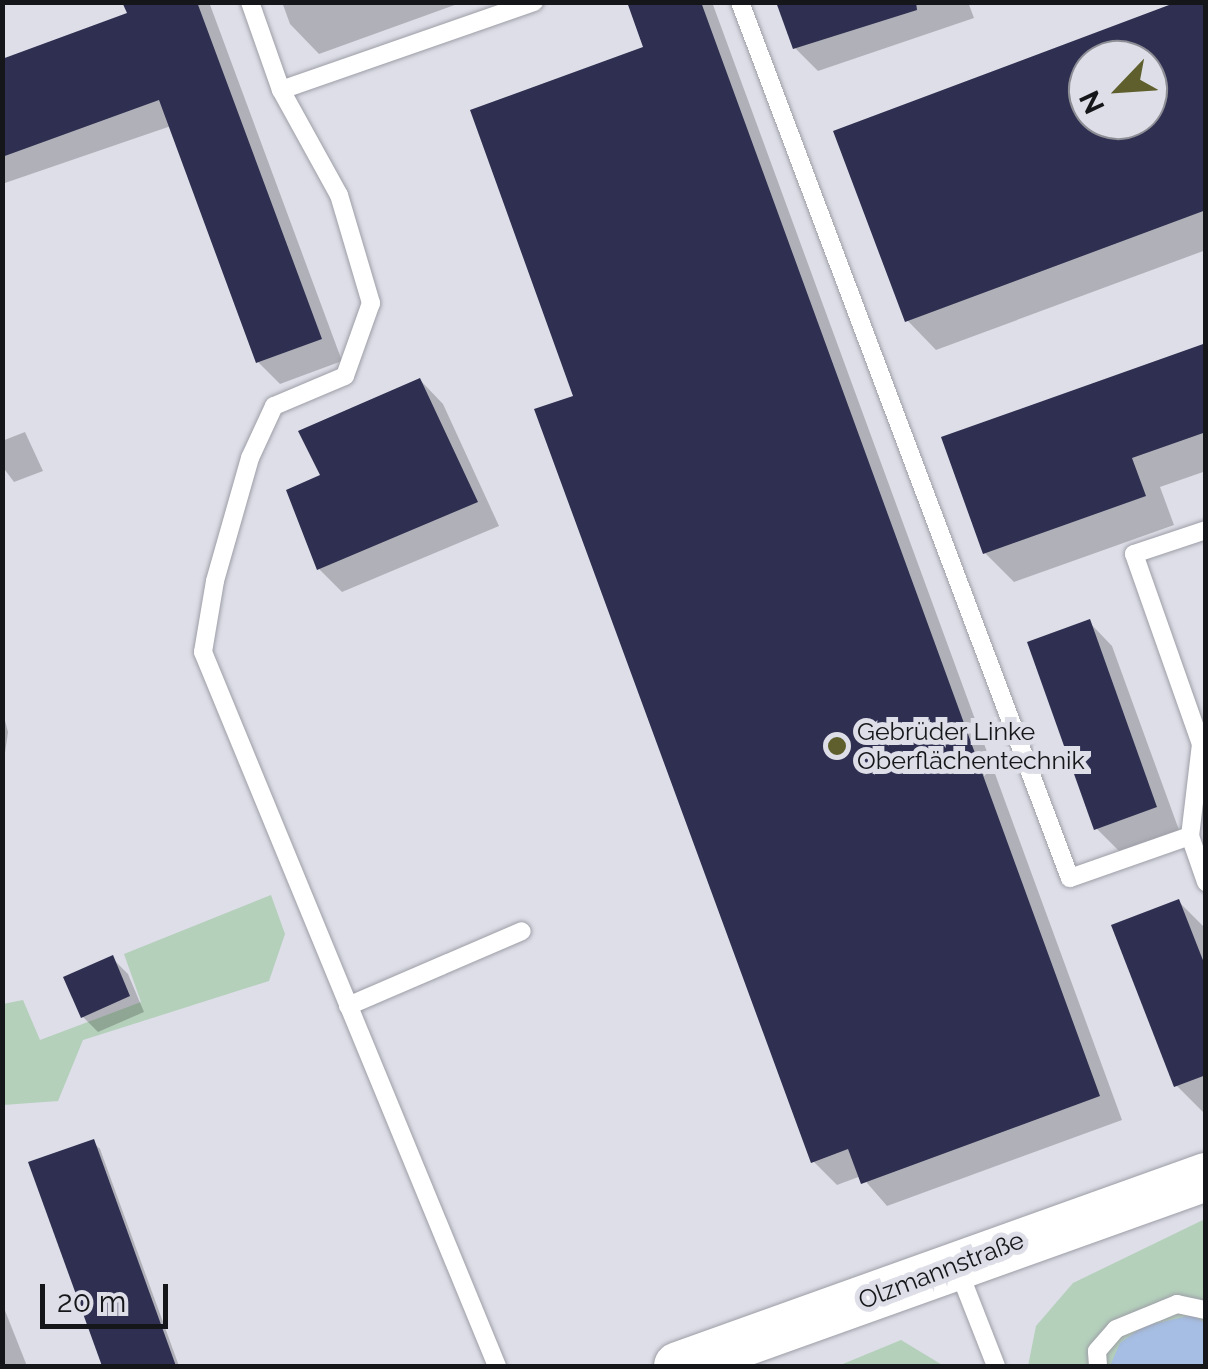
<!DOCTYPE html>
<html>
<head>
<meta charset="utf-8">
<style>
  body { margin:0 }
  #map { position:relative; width:1208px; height:1369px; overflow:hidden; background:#dddee7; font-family:Raleway,sans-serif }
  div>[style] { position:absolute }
  .green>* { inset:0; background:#b4d0bb }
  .water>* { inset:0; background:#a6bee3 }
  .shadow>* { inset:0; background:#0003 }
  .building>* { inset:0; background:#2f2f51 }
  .roads { filter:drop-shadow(0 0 2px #9d9ea7) drop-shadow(0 0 2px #9d9ea7) }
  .service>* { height:18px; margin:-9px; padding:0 9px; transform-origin:9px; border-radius:9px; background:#fff }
  .secondary>* { height:48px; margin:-24px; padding:0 24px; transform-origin:24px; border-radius:24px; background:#fff }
  .dots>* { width:28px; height:28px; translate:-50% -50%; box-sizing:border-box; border:5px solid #dddee7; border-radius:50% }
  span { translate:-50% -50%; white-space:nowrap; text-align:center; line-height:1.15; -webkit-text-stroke:10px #dddee7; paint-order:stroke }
  .poi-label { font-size:25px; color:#151619 }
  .left { translate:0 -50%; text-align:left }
  .street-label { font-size:25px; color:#151619 }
  .frame { position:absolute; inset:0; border:5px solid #151619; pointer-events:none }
  .north { position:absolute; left:1068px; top:40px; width:100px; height:100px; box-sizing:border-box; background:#dddee7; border:2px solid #8d8e95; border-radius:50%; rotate:245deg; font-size:28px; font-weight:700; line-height:40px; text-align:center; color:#151619 }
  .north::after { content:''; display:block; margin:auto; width:35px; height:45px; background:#5e5f2c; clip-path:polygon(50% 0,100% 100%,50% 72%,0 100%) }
  .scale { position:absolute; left:40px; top:1284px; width:128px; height:45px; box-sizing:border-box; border:5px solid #151619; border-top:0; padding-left:12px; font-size:30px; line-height:35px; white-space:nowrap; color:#151619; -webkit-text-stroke:8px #dddee7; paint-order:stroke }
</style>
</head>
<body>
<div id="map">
  <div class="green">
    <i style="clip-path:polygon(271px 895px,285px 934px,269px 981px,83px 1040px,58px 1101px,3px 1105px,3px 1004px,23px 1000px,40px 1040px,141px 1002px,124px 954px)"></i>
    <i style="clip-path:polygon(1205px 1219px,1205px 1366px,1028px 1366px,1036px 1326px,1073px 1283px)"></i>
    <i style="clip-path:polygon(901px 1340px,944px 1366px,838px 1366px)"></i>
  </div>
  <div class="water">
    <i style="clip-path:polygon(1193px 1315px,1205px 1323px,1205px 1366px,1110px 1366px,1120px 1343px,1144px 1326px)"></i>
  </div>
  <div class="shadow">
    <i style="clip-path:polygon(125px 2px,209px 2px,342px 361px,280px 384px,258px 362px,171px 126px,2px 184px,2px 61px,130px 15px)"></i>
    <i style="clip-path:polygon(282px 2px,463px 2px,319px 54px,290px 24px)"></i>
    <i style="clip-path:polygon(642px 2px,712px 2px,1122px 1120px,887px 1206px,861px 1176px,837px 1185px,813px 1161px,577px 397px,646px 49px)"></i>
    <i style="clip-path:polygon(778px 2px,968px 2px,974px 18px,818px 71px,795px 48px)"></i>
    <i style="clip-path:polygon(evenodd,1206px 2px,1206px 250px,936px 350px,907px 320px,836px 132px,1206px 2px,1088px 60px,1148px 60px,1148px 120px,1088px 120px,1088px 60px)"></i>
    <i style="clip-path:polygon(1206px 346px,1206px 471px,1160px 487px,1174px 525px,1014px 582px,985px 553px)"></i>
    <i style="clip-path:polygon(420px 380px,443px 404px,499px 526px,342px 592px,319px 569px,324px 476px)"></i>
    <i style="clip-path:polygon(25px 432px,43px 471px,14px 482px,2px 466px,2px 441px)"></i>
    <i style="clip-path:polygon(1089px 622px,1112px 646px,1179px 830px,1119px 851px,1096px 828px)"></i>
    <i style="clip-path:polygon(2px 709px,8px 732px,2px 774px)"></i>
    <i style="clip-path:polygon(1179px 902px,1206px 929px,1206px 1115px,1176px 1085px)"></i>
    <i style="clip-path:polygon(112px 958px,128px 974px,144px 1012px,98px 1032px,83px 1017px)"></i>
    <i style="clip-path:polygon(93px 1142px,100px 1149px,179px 1366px,104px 1366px,32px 1164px)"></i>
    <i style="clip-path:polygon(2px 1303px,27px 1366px,2px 1366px)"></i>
  </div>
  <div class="building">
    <i style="clip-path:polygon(122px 2px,197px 2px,322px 339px,256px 363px,159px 100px,2px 157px,2px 59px,127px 13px)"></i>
    <i style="clip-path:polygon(627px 2px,701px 2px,1100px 1096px,861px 1184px,848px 1149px,811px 1163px,534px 409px,573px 396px,470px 110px,643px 47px)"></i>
    <i style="clip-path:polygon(776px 2px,916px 2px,917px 10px,793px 49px)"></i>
    <i style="clip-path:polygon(evenodd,1177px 2px,1206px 2px,1206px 210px,905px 322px,833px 131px,1177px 2px,1088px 60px,1148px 60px,1148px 120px,1088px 120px,1088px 60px)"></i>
    <i style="clip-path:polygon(1206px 343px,1206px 432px,1132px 458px,1146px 496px,983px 554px,941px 437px)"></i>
    <i style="clip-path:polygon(420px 378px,478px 502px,317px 570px,286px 490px,320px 475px,298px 431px)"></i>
    <i style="clip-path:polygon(1090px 619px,1157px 807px,1094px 830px,1027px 642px)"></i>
    <i style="clip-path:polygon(1179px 899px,1206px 968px,1206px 1075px,1174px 1087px,1111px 925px)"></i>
    <i style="clip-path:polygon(113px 955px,130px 996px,81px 1018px,63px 977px)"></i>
    <i style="clip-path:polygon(94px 1139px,176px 1366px,102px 1366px,28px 1162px)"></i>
  </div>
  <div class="roads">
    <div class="service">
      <i style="left:250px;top:2px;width:93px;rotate:70.6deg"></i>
      <i style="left:281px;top:90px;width:120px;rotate:61.1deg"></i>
      <i style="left:339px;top:195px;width:113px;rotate:73.5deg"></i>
      <i style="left:371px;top:303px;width:77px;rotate:109.6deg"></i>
      <i style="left:345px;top:376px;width:77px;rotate:157.1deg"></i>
      <i style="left:274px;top:406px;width:57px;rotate:114.8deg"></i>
      <i style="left:250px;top:458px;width:128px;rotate:105.9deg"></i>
      <i style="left:215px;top:581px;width:72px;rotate:99.6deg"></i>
      <i style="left:203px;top:652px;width:772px;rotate:67.62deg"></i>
      <i style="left:740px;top:2px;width:936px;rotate:69.36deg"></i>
      <i style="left:1070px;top:878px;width:127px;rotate:-19.3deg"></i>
      <i style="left:281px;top:90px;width:268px;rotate:-19.2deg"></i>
      <i style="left:1206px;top:530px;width:76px;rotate:161.6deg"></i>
      <i style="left:1134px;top:554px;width:201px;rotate:70.6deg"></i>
      <i style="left:1201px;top:744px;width:93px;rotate:96.8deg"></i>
      <i style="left:1190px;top:836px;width:49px;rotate:70.8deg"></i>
      <i style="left:348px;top:1006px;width:189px;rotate:-23.3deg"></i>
      <i style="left:958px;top:1269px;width:104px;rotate:68.6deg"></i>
      <i style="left:1098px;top:1366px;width:15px;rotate:-94deg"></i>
      <i style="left:1097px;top:1351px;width:29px;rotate:-49deg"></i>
      <i style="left:1116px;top:1329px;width:66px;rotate:-22.3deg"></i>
      <i style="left:1177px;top:1304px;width:30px;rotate:12deg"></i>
    </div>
    <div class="secondary">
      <i style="left:678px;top:1366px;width:561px;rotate:-19.7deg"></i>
    </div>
  </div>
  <div class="dots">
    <i style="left:837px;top:746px;background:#5e5f2c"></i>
  </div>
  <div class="poi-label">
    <span class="left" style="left:857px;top:746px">Gebrüder Linke<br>Oberflächentechnik</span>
  </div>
  <div class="street-label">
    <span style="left:941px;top:1270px;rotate:-21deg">Olzmannstraße</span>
  </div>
  <div class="frame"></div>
  <div class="north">N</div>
  <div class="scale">20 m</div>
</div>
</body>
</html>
